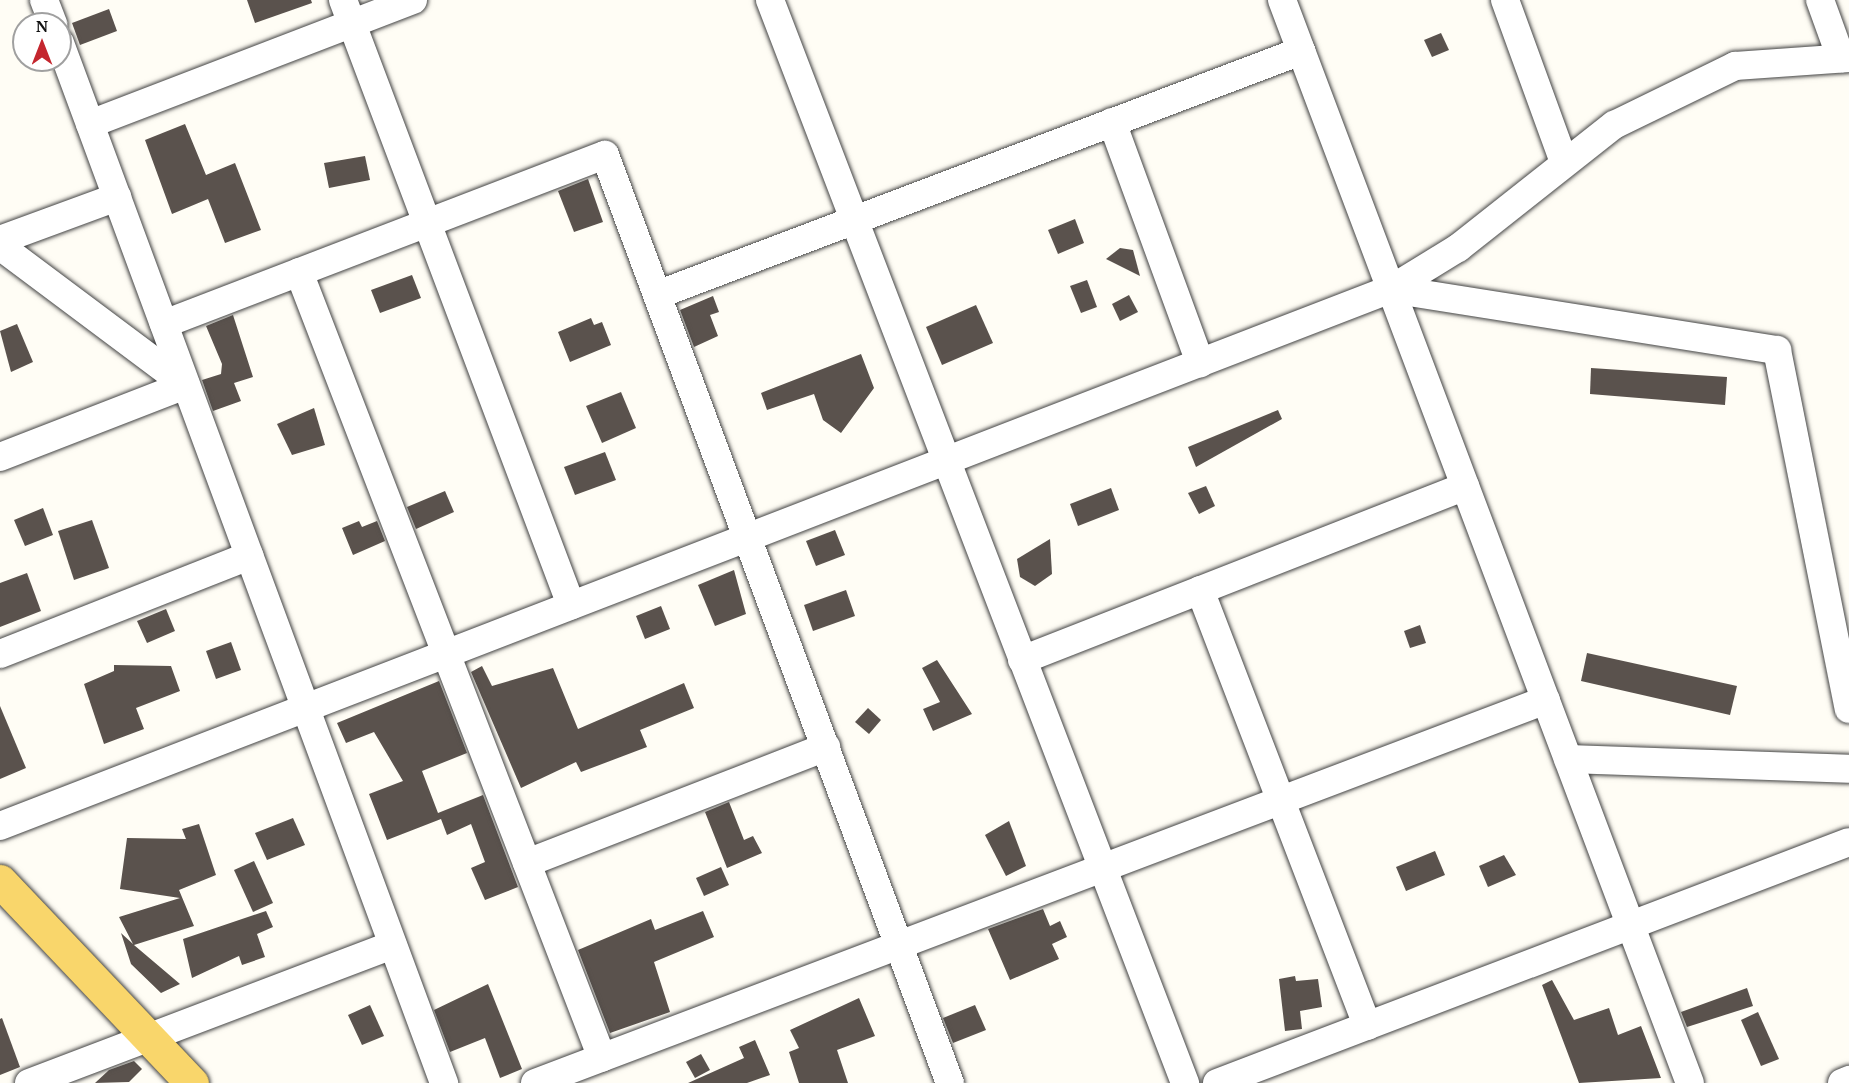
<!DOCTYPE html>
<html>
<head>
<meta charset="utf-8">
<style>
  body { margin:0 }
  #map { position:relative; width:1849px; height:1083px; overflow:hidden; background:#fffdf5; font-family:"PT Serif",serif }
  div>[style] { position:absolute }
  .building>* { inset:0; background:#5a524d }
  .roads { filter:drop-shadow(0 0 2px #444) drop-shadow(0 0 2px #444) }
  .minor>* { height:28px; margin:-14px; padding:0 14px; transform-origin:14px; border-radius:14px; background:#fff }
  .major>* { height:33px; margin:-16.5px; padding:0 16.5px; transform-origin:16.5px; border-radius:16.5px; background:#f9d66b }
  span { translate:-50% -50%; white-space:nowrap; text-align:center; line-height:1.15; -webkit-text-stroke:6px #fff; paint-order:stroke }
  .north { position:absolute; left:12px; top:12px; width:60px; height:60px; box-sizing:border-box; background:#fff; border:2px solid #a0a0a0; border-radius:50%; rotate:0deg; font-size:16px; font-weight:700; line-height:24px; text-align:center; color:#111 }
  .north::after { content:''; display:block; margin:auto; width:21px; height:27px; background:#c4262e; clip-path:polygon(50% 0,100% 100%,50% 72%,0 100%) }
</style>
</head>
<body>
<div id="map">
  <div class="building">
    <i style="clip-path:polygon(247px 0,311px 0,312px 3px,255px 23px)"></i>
    <i style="clip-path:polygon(109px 9px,117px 31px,80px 45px,72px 23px)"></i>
    <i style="clip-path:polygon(1441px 33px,1449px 50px,1432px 57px,1424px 40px)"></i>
    <i style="clip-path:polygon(185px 124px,206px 175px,235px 163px,261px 230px,225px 243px,208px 199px,172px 214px,145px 140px)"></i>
    <i style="clip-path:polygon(365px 156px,370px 180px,329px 188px,324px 163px)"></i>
    <i style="clip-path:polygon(588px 179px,603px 222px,574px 232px,558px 191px)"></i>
    <i style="clip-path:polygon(1075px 219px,1084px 243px,1058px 254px,1048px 230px)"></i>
    <i style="clip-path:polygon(1120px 248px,1133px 250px,1140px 276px,1106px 259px)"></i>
    <i style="clip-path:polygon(412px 275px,421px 298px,380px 313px,371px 290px)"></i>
    <i style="clip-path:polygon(1087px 280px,1097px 307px,1081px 313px,1070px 286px)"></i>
    <i style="clip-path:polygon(1129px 295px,1138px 312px,1120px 321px,1112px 304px)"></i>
    <i style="clip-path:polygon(713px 296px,719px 312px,710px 315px,718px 336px,694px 347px,680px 310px)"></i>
    <i style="clip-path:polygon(976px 305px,993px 343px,942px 365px,926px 327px)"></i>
    <i style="clip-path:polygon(233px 315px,253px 377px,234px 383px,241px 401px,213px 411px,202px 380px,221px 374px,222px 364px,206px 326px)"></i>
    <i style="clip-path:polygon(591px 318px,594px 325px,602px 322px,611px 345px,570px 362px,558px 332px)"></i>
    <i style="clip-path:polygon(17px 324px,33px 362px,11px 372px,0 331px)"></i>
    <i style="clip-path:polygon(861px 354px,874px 388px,841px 433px,823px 420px,814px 394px,767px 410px,761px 393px)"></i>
    <i style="clip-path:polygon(1591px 368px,1727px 377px,1725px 405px,1590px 394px)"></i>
    <i style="clip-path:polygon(621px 392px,636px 428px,602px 443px,586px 406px)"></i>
    <i style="clip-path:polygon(314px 408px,325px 445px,292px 455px,277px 424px)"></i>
    <i style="clip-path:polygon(1278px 410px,1282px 419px,1196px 467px,1188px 447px)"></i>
    <i style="clip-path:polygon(605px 452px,616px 480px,575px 495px,564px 467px)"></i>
    <i style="clip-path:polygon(1206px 486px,1215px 506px,1199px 514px,1188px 493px)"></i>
    <i style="clip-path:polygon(1111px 488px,1119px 510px,1078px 526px,1070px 504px)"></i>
    <i style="clip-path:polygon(445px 491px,454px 512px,416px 529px,407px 507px)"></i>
    <i style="clip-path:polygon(43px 508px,53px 535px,25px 546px,14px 520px)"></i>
    <i style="clip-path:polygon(92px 520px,109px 568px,74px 580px,58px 531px)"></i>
    <i style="clip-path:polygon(359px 521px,362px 527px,377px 521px,385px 541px,353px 555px,342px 528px)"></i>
    <i style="clip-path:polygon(835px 530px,845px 555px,816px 566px,806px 541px)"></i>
    <i style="clip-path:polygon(1050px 539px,1052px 574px,1035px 586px,1020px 577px,1017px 559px)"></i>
    <i style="clip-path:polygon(734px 570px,746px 614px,715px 626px,698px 585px)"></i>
    <i style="clip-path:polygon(27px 573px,41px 611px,0 627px,0 583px)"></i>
    <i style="clip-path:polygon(846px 590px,855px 616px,813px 631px,804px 605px)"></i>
    <i style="clip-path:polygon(661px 606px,670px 629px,645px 639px,636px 616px)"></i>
    <i style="clip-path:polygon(166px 609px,175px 631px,147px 643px,137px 621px)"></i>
    <i style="clip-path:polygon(1420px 625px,1426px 643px,1410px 648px,1404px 631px)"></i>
    <i style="clip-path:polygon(231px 642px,241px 670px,216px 679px,206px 651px)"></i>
    <i style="clip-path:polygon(1587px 653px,1737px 686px,1730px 715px,1581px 681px)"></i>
    <i style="clip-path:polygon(937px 660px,972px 714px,933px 731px,923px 709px,940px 702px,922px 668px)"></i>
    <i style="clip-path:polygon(114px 665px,171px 666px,180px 691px,136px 708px,144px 729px,104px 744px,84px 684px,114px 671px)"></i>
    <i style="clip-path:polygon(482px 666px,492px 686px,553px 668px,578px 729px,684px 683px,694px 708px,640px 730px,647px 747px,581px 772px,576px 762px,521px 788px,471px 672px)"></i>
    <i style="clip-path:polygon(439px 681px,467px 753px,422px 771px,438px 813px,483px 795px,518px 887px,485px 900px,471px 868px,485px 862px,471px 824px,447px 835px,441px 819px,387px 840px,369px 794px,403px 781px,374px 732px,346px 743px,337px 723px)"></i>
    <i style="clip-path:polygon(0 706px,26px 768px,0 779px)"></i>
    <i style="clip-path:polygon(868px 708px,881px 720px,869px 734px,855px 722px)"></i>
    <i style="clip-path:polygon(729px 802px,744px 840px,753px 836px,762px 853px,727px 868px,705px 812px)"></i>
    <i style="clip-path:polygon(293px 818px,305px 845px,267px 860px,255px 833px)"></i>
    <i style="clip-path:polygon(1009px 821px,1026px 866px,1006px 876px,985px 835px)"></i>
    <i style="clip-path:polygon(199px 824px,216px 875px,179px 890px,194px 926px,134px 945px,180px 984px,161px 993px,131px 964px,121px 933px,133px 944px,119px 917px,180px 898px,120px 889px,127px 838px,186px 839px,182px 829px)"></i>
    <i style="clip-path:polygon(1435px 851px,1445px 875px,1406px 891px,1396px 867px)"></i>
    <i style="clip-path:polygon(1504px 855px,1516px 875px,1488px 887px,1479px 866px)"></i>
    <i style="clip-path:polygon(254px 861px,273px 903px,253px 912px,234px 870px)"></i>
    <i style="clip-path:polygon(721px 867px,729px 885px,704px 896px,696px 878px)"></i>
    <i style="clip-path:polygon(1043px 909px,1050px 926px,1060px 921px,1067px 937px,1052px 944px,1059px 959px,1010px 980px,988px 929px)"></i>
    <i style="clip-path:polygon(266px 911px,273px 927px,257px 934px,265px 957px,242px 965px,239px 956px,192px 978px,183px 939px)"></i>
    <i style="clip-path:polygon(703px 911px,714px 937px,654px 962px,670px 1012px,610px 1033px,578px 950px,651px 919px,655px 930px)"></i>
    <i style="clip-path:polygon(1295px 976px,1296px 981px,1318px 979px,1322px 1007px,1300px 1011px,1302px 1029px,1285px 1031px,1279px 979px)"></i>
    <i style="clip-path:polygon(1552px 980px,1574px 1020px,1609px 1008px,1618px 1035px,1641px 1026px,1661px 1078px,1579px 1083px,1542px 985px)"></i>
    <i style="clip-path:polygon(488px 984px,522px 1069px,500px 1078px,485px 1038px,450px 1052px,434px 1010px)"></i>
    <i style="clip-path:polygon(1747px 988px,1753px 1006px,1687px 1027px,1681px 1012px)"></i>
    <i style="clip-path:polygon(859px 998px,875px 1036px,837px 1050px,848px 1083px,799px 1083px,789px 1052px,799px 1048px,790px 1030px)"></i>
    <i style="clip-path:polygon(370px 1005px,384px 1036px,362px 1045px,348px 1015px)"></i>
    <i style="clip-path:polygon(975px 1005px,986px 1030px,953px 1043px,943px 1018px)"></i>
    <i style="clip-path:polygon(1758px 1012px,1779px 1059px,1761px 1066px,1741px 1020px)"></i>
    <i style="clip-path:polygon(2px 1018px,20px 1067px,0 1075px,0 1019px)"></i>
    <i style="clip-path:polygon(755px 1040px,770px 1075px,747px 1083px,688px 1083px,744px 1058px,739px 1047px)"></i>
    <i style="clip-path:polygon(701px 1054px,710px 1070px,695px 1078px,686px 1062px)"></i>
    <i style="clip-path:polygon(134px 1061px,142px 1069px,129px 1082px,95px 1083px,109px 1070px)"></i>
  </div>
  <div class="roads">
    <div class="minor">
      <i style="left:44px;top:0;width:26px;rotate:69deg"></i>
      <i style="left:343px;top:0;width:647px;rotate:69.35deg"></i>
      <i style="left:770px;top:0;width:1160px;rotate:69.03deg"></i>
      <i style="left:1282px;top:0;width:1157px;rotate:69.36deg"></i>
      <i style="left:1505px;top:0;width:172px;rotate:70deg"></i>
      <i style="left:1820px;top:0;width:62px;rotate:70.1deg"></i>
      <i style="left:60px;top:43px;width:1109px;rotate:69.73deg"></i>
      <i style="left:1112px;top:122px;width:257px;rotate:69.9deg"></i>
      <i style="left:90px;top:124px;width:346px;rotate:-21deg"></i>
      <i style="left:0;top:240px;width:125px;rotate:-20.2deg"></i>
      <i style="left:0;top:246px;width:232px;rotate:36.8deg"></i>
      <i style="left:299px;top:272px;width:842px;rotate:68.92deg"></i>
      <i style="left:1391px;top:289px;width:391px;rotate:9deg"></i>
      <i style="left:1777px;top:350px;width:366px;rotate:78.7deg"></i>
      <i style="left:657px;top:295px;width:689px;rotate:-20.75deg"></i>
      <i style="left:164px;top:324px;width:472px;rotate:-21deg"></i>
      <i style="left:605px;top:155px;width:990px;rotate:69.61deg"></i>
      <i style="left:0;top:457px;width:199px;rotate:-21.2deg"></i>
      <i style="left:1200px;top:590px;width:467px;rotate:69deg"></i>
      <i style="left:0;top:654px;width:268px;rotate:-21.5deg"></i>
      <i style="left:1022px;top:660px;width:476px;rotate:-21.4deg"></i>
      <i style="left:1568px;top:759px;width:281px;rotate:2deg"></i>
      <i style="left:0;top:826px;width:1491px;rotate:-21.11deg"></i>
      <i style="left:1391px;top:289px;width:79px;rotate:-31.5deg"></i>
      <i style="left:1458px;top:248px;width:199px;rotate:-38.3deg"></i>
      <i style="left:1614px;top:125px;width:135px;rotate:-26deg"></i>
      <i style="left:1735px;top:66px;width:114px;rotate:-4deg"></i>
      <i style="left:527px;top:863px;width:321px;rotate:-21.2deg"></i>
      <i style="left:29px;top:1083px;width:389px;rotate:-20.8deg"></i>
      <i style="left:535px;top:1083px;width:1081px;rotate:-20.75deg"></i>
      <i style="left:1217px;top:1083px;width:676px;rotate:-20.87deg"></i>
      <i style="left:1842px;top:1083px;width:8px;rotate:-23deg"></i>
    </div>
    <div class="major">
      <i style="left:0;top:881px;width:279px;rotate:46.5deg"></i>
    </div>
  </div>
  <div class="north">N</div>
</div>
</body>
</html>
